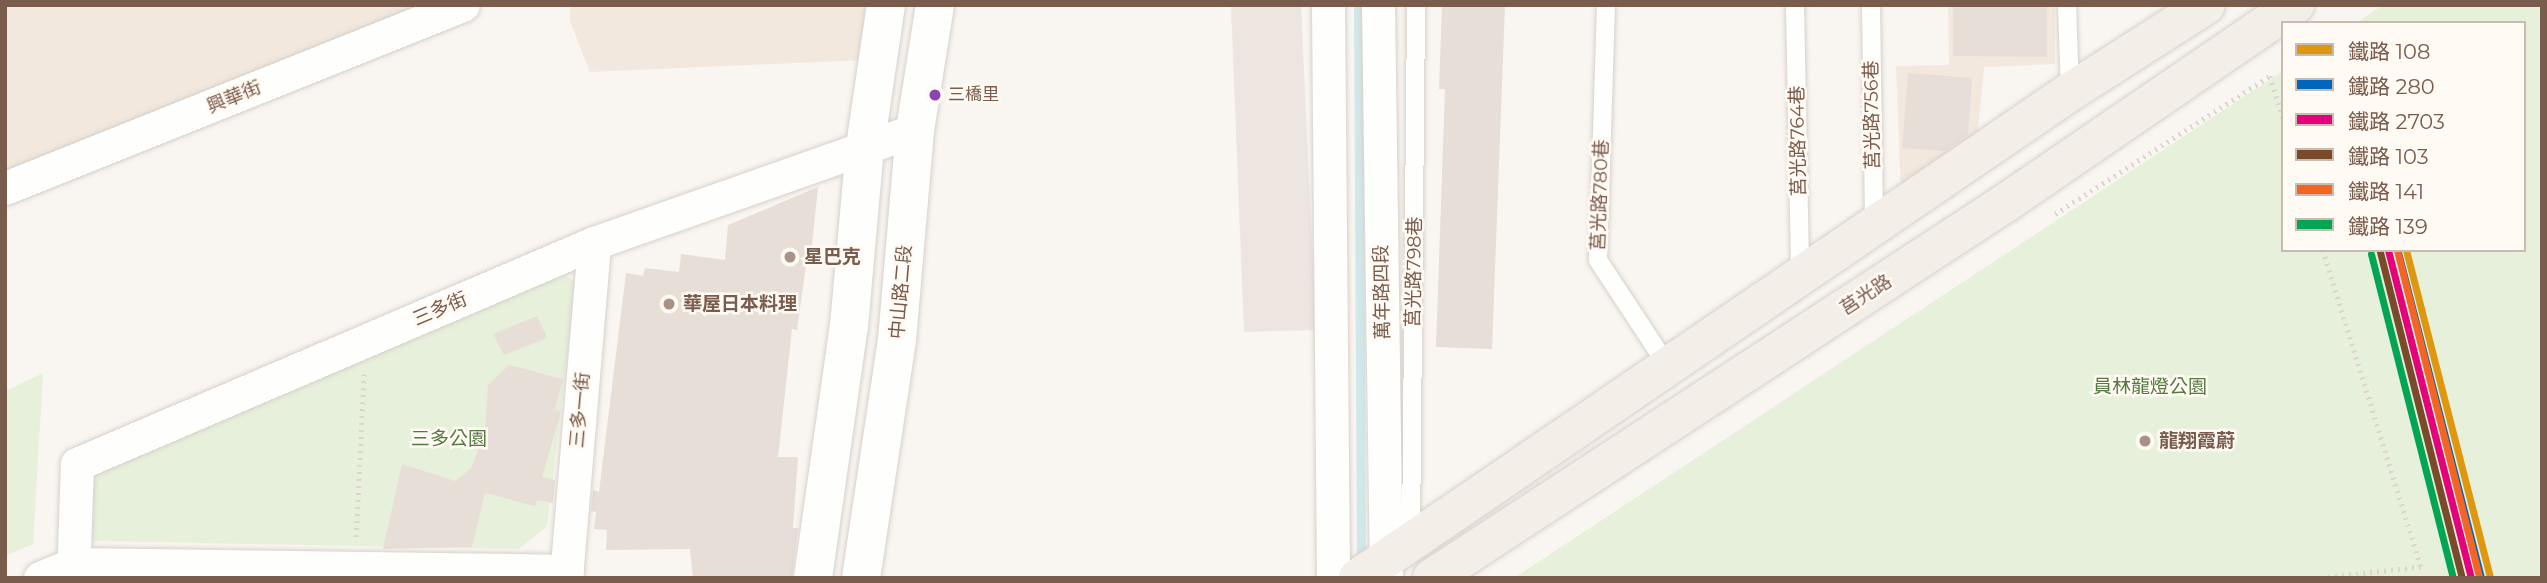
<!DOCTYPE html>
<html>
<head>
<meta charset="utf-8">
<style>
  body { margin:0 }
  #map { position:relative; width:2547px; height:583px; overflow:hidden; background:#f9f5f0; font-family:Montserrat,"Noto Sans TC",sans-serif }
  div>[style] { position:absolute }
  .residential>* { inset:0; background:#f2e8de }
  .industrial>* { inset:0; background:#ede5e0 }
  .green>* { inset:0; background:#e7f0db }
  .stream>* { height:9px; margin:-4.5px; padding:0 4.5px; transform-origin:4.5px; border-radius:4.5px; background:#d0e8ea }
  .building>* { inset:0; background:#e6ded7 }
  .path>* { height:4.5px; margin-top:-2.25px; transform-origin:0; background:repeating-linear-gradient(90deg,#dcd5d0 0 2px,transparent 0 7px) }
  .roads { filter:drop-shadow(0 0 2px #d7d1cb) drop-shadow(0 0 2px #d7d1cb) }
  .service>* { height:18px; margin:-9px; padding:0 9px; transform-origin:9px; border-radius:9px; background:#fefefd }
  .minor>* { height:33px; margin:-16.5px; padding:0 16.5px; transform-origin:16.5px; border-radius:16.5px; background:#fefefd }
  .tertiary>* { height:38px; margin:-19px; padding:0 19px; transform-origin:19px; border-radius:19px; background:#fefefd }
  .primary>* { height:38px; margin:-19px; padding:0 19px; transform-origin:19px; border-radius:19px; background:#f3eee8 }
  .rail-1>* { height:7px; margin:-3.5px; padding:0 3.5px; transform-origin:3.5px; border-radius:3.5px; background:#de970f }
  .rail-2>* { height:7px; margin:-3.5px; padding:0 3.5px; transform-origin:3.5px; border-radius:3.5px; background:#0065bd }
  .rail-3>* { height:7px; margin:-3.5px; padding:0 3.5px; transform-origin:3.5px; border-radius:3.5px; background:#e5007d }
  .rail-4>* { height:7px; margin:-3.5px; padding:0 3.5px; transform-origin:3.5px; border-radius:3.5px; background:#7a4b2a }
  .rail-5>* { height:7px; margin:-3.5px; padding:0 3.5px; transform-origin:3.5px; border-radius:3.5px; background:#f26522 }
  .rail-6>* { height:7px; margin:-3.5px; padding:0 3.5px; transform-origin:3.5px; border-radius:3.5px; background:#00a651 }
  .dots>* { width:19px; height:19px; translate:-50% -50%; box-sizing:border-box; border:4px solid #fffaf3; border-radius:50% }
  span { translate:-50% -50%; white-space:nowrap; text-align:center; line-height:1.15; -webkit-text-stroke:5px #fffaf3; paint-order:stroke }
  .bus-label { font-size:17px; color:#7a5c4d }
  .left { translate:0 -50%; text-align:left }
  .street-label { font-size:19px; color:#7a5c4d }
  .poi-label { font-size:19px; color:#7a5c4d; font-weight:700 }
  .park-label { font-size:19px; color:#537a41 }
  .frame { position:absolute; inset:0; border:7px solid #7a5c4d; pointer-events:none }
  .legend { position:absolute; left:2281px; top:21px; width:245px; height:231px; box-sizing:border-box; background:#fffaf3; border:2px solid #cabbb1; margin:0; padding:9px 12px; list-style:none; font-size:21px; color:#7a5c4d }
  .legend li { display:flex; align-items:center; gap:14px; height:35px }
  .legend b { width:35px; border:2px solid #cabbb1 }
</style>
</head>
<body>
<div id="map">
  <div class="residential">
    <i style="clip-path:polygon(5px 5px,421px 5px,5px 190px)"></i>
    <i style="clip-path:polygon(570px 5px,869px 5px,863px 60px,590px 72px,570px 21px)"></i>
    <i style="clip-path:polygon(1948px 5px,2055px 5px,2055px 64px,1984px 67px,1976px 152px,1901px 194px,1896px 66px,1949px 65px)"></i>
  </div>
  <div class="industrial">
    <i style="clip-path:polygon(1231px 5px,1301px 5px,1316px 330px,1244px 332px)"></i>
  </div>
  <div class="green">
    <i style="clip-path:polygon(2383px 5px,2542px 5px,2542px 578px,1514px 578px,2283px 71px,2283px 250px,2524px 250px,2524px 23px,2356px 23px)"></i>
    <i style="clip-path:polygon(567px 276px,576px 284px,547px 526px,519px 549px,94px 541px,83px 535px,84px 477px,541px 281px)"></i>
    <i style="clip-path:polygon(43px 373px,33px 544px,5px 556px,5px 391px)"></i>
  </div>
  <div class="stream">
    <i style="left:1358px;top:5px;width:558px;rotate:89.69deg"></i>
  </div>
  <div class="building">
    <i style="clip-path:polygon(1442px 5px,1505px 5px,1492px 349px,1436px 347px,1445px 89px,1439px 89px)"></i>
    <i style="clip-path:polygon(1953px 5px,2047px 5px,2047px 57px,1953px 56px)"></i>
    <i style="clip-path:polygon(1908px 73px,1972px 78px,1968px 135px,1945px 151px,1902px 148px)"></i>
    <i style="clip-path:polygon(818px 187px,810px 265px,806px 265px,797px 330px,792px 329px,778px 457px,798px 457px,793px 528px,798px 528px,792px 578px,693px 578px,690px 549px,606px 550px,607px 530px,594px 529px,596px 512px,591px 511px,593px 490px,599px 492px,626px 273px,643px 276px,645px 268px,679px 272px,681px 254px,725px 260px,728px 225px)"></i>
    <i style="clip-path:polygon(537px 316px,547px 338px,504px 355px,493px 334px)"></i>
    <i style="clip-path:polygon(509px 365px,563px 379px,555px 409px,561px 412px,542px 477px,555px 480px,553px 503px,537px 500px,535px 506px,485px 493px,472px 547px,383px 549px,402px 464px,455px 481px,471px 469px,485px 431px,488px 385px)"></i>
  </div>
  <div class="path">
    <i style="left:2055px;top:214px;width:255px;rotate:-32.7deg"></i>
    <i style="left:2270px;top:76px;width:44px;rotate:72.8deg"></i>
    <i style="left:2323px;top:250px;width:332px;rotate:72.8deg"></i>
    <i style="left:2421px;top:567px;width:98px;rotate:173.5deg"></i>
    <i style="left:356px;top:537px;width:163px;rotate:-87.2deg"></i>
  </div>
  <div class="roads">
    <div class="service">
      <i style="left:1606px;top:5px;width:255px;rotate:91.8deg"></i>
      <i style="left:1598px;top:260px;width:126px;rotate:56.7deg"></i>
      <i style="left:1795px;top:5px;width:271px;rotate:88.9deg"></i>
      <i style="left:1871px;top:5px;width:219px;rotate:89.2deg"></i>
      <i style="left:2067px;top:5px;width:87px;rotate:88deg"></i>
      <i style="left:1411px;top:539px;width:534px;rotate:-89.46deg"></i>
    </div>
    <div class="minor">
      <i style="left:1328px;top:5px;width:573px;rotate:89.5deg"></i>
      <i style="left:1378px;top:5px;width:573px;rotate:89.2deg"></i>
      <i style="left:5px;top:188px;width:493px;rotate:-21.8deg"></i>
      <i style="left:40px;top:578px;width:36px;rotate:-23deg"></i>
      <i style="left:73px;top:564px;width:494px;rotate:0.8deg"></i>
      <i style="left:73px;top:578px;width:114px;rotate:-88deg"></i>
      <i style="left:77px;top:464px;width:562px;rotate:-23.15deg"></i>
      <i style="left:594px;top:243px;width:340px;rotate:-19.4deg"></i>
      <i style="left:566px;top:578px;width:336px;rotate:-85.2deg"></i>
    </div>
    <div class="tertiary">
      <i style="left:813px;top:578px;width:255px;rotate:-81.9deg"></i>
      <i style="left:849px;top:326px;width:180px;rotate:-84.9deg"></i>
      <i style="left:865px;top:147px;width:144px;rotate:-81.6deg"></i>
      <i style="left:861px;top:578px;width:241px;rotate:-81.4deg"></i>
      <i style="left:897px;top:340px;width:211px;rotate:-85.1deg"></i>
      <i style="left:915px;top:130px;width:127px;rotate:-80.9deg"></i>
    </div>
    <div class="primary">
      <i style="left:1358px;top:578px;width:862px;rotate:-34.32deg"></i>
      <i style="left:2070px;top:92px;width:161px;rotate:-32.6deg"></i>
      <i style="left:1432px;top:578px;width:683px;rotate:-33.18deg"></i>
      <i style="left:2004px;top:204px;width:353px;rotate:-34.4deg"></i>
    </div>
  </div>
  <div class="rail-1">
    <i style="left:2406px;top:250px;width:339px;rotate:75.6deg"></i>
  </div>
  <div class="rail-2">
    <i style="left:2398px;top:252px;width:336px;rotate:75.7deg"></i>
  </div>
  <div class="rail-3">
    <i style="left:2388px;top:250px;width:338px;rotate:75.8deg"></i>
  </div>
  <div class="rail-4">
    <i style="left:2380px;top:252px;width:336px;rotate:75.9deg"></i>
  </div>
  <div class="rail-5">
    <i style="left:2397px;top:250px;width:336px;rotate:75.9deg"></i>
  </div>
  <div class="rail-6">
    <i style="left:2371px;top:254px;width:334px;rotate:75.8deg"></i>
  </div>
  <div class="dots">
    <i style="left:935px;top:95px;background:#8e44ad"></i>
    <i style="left:790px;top:257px;background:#a69286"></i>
    <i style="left:669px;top:304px;background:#a69286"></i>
    <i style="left:2145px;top:441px;background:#a69286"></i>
  </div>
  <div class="bus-label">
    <span class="left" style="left:948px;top:95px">三橋里</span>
  </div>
  <div class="street-label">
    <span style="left:234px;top:97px;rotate:-22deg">興華街</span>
    <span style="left:1872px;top:115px;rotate:-91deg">莒光路756巷</span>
    <span style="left:1798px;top:141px;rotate:-91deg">莒光路764巷</span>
    <span style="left:1600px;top:195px;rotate:-88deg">莒光路780巷</span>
    <span style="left:1414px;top:272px;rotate:-89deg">莒光路798巷</span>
    <span style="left:901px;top:292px;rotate:-85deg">中山路二段</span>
    <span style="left:1382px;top:292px;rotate:-91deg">萬年路四段</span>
    <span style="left:1866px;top:295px;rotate:-33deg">莒光路</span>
    <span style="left:440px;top:309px;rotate:-23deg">三多街</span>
    <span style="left:580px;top:410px;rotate:-85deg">三多一街</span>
  </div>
  <div class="poi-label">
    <span class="left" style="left:804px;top:257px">星巴克</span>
    <span class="left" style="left:683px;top:304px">華屋日本料理</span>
    <span class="left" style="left:2159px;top:441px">龍翔霞蔚</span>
  </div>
  <div class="park-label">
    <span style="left:2150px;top:387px">員林龍燈公園</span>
    <span style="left:449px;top:439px">三多公園</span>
  </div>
  <div class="frame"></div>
  <ul class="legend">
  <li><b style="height:9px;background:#de970f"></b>鐵路 108</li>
  <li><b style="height:9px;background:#0065bd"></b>鐵路 280</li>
  <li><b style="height:9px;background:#e5007d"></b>鐵路 2703</li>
  <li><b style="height:9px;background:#7a4b2a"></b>鐵路 103</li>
  <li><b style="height:9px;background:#f26522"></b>鐵路 141</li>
  <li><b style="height:9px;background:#00a651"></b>鐵路 139</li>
  </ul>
</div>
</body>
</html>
